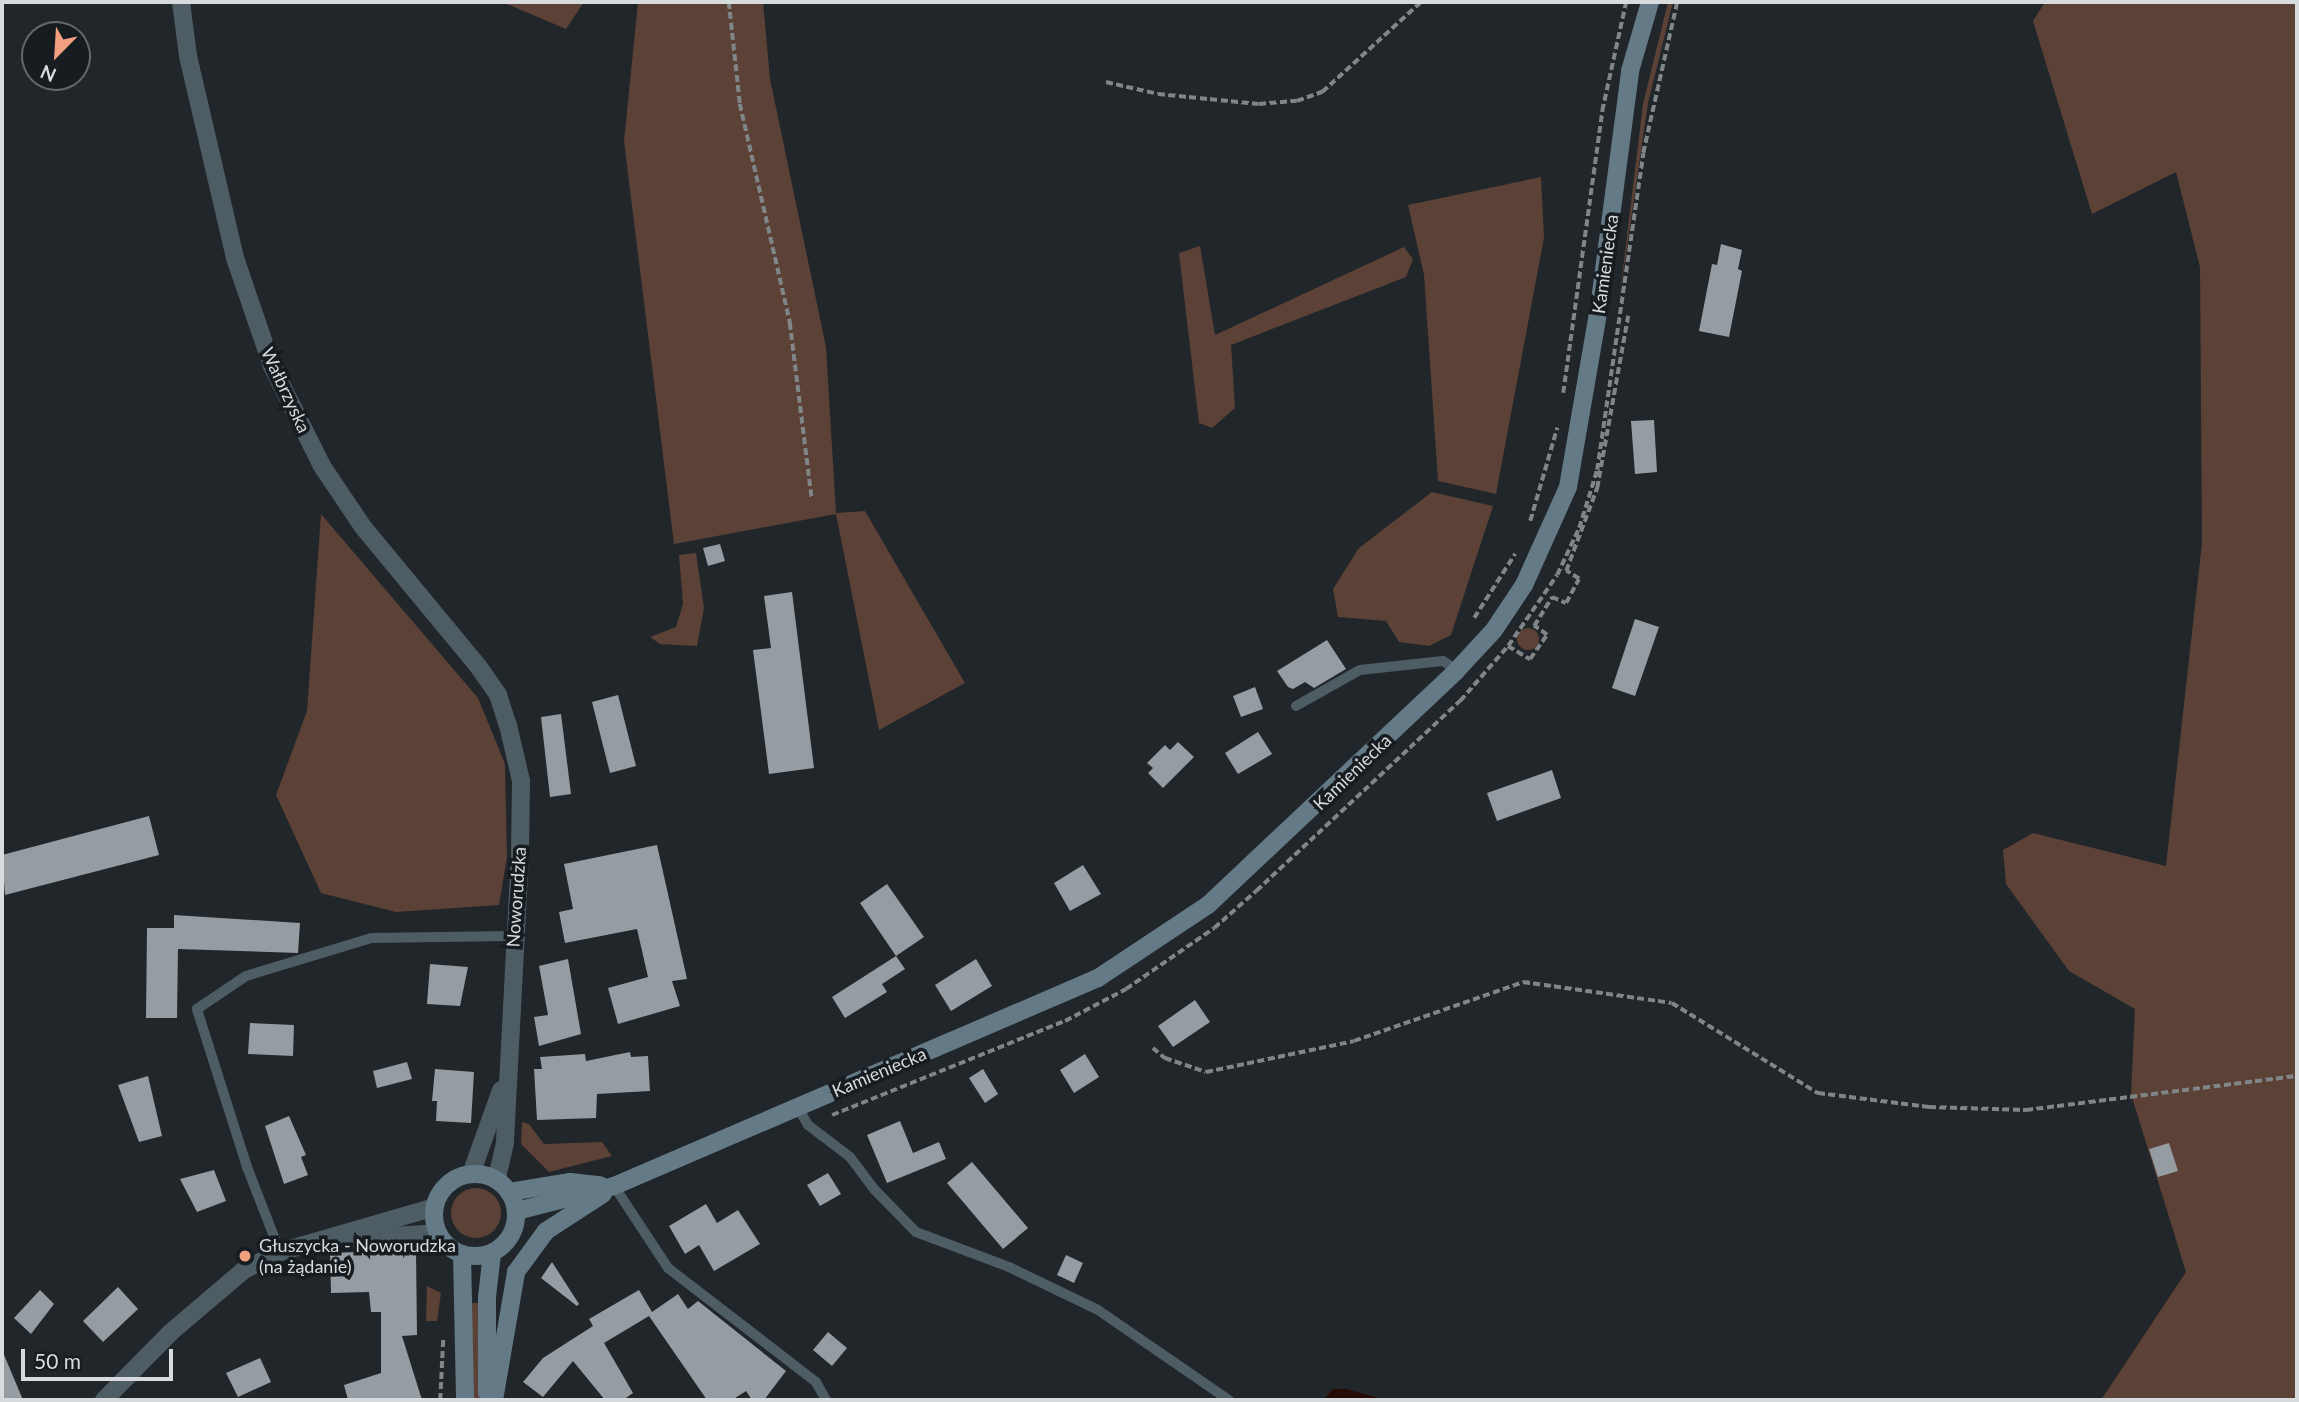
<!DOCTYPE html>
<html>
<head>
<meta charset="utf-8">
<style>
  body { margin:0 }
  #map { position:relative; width:2299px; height:1402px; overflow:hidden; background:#20262a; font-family:Lato,sans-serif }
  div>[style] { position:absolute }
  .green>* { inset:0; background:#5c4136 }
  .round { border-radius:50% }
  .water>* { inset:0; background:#250b03 }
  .building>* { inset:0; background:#959da2 }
  .path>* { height:3.5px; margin-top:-1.75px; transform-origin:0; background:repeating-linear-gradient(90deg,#808588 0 7px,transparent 0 10.5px) }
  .service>* { height:10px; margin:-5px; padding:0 5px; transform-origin:5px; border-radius:5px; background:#4e5c64 }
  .minor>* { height:18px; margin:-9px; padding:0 9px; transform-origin:9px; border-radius:9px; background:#4e5c64 }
  .tertiary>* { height:18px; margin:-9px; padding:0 9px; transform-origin:9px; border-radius:9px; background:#4e5c64 }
  .secondary>* { height:18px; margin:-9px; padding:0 9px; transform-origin:9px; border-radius:9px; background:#647a87 }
  .secondary>.ring { margin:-9px; padding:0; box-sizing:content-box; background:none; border:18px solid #647a87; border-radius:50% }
  .dots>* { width:19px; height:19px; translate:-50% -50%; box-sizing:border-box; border:4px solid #161c20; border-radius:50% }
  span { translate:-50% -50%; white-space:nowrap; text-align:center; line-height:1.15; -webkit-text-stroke:7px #161c20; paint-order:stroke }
  .street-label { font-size:18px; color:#d7dbde }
  .poi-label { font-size:18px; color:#d7dbde }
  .left { translate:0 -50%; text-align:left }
  .frame { position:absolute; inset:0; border:4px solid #d7dbde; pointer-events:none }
  .north { position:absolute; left:21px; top:21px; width:70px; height:70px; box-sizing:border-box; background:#161c20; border:2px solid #63686c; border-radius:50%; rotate:204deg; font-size:19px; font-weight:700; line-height:28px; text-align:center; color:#d7dbde }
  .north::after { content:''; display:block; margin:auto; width:24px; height:32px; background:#f2a080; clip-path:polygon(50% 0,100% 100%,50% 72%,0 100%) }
  .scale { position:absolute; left:21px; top:1349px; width:152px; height:32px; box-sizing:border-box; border:4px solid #d7dbde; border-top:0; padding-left:9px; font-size:21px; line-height:24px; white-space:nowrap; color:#d7dbde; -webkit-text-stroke:5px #161c20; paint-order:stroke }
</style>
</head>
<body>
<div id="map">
  <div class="green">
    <i style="clip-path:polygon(502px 2px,584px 2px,566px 29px)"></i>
    <i style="clip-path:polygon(638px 2px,763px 2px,770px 79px,826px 347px,836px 513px,865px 511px,965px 683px,879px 730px,836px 514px,674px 544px,624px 141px)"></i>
    <i style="clip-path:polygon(1668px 2px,1673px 2px,1648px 103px,1619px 302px,1643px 104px)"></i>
    <i style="clip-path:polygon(2045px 2px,2297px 2px,2297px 1400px,2101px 1400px,2186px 1272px,2131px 1094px,2135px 1009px,2069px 971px,2006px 884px,2003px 850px,2033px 833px,2166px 866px,2202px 543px,2200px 267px,2176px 172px,2092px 214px,2033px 21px)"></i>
    <i style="clip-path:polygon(1541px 177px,1544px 238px,1496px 494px,1438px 481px,1424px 275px,1408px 205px)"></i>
    <i style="clip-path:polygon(1200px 246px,1215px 335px,1404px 247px,1413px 259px,1406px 277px,1231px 345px,1235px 408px,1212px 428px,1199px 423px,1179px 253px)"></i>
    <i style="clip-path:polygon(1432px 492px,1493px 506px,1451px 635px,1429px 646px,1399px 642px,1386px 621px,1338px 617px,1333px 589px,1359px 548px)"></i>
    <i style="clip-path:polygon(321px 514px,478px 698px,505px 764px,507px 857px,499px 905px,396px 912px,321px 893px,276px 795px,307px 711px)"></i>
    <i style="clip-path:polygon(696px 553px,704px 608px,697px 646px,660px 644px,650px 637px,676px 627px,683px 604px,679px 555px)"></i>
    <i class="round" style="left:1517px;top:628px;width:22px;height:22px"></i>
    <i style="clip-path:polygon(522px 1122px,529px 1124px,544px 1144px,602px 1142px,612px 1156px,549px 1172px,521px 1144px)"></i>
    <i class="round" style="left:451px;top:1188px;width:50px;height:50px"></i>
    <i style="clip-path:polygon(427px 1286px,441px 1293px,437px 1321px,426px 1321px)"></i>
    <i style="clip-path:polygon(470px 1303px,480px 1303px,479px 1400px,472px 1400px)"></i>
  </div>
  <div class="water">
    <i style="clip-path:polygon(1333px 1389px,1346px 1389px,1386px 1400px,1323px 1400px)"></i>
  </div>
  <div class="building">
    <i style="clip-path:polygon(1721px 244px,1742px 250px,1738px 269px,1742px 271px,1729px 337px,1699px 331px,1712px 264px,1717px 265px)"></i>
    <i style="clip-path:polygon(1654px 420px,1657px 472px,1635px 474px,1631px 421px)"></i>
    <i style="clip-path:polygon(720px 544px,725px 561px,708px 566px,703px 548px)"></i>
    <i style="clip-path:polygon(792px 592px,814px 768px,769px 774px,753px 650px,771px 648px,764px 596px)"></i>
    <i style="clip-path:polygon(1635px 619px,1659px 627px,1635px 696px,1612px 688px)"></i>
    <i style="clip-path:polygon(1327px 640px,1346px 669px,1314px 688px,1305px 682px,1293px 689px,1288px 687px,1277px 671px)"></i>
    <i style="clip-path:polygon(1255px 687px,1263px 709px,1241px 717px,1233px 696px)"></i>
    <i style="clip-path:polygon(618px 695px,636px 766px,610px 773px,592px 702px)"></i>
    <i style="clip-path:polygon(561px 714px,571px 794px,550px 797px,541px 717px)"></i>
    <i style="clip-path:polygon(1258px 732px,1272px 754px,1238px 774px,1225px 753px)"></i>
    <i style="clip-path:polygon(1178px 742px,1194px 757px,1163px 788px,1148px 773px,1153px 768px,1147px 763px,1165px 745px,1170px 750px)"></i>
    <i style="clip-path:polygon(1552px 770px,1561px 798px,1497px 821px,1487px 793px)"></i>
    <i style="clip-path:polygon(149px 816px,159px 855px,5px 895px,2px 855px)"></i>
    <i style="clip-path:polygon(657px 845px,687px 979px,672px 981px,680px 1006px,618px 1024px,608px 988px,648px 977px,637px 929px,565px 943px,559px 912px,573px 909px,564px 864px)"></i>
    <i style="clip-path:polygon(1083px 865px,1101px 894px,1070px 911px,1054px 883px)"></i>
    <i style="clip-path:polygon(887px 884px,924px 937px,896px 956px,905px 969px,882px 984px,887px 992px,845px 1018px,832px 997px,896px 956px,860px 903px)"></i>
    <i style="clip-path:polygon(174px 915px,300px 923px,298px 953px,178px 949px,177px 1018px,146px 1018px,147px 928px,174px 928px)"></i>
    <i style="clip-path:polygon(568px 959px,581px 1034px,539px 1046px,534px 1017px,548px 1015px,539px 966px)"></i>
    <i style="clip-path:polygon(976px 959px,992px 986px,951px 1011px,935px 985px)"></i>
    <i style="clip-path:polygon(430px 964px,468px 967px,460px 1006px,427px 1004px)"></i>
    <i style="clip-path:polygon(1195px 1000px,1210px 1022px,1173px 1047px,1158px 1026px)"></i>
    <i style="clip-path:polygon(250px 1023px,294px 1025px,293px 1056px,248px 1054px)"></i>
    <i style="clip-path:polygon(630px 1052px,631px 1057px,648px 1056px,650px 1091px,597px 1094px,596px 1118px,537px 1120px,534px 1069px,542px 1069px,540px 1057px,585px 1054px,586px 1061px)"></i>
    <i style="clip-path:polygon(1085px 1054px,1099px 1077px,1074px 1093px,1060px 1070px)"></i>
    <i style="clip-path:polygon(407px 1062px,412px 1079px,377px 1088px,373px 1071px)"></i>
    <i style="clip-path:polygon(435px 1069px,474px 1072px,471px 1123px,436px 1121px,437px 1101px,432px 1101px)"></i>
    <i style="clip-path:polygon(983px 1069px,998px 1094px,985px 1103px,969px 1078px)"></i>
    <i style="clip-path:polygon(148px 1076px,162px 1136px,139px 1142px,118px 1085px)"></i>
    <i style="clip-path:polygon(289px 1116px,306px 1155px,301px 1157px,308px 1175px,284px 1184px,265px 1126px)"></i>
    <i style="clip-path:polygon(900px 1121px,913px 1153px,939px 1142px,946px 1159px,887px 1183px,867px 1135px)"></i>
    <i style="clip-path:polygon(2169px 1143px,2178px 1171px,2158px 1177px,2149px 1149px)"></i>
    <i style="clip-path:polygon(972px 1162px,1028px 1228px,1003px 1249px,947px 1183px)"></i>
    <i style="clip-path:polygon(214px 1170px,226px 1201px,197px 1212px,180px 1179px)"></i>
    <i style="clip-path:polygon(828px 1173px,841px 1194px,820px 1206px,807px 1185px)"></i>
    <i style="clip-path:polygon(706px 1204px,717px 1223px,738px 1210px,760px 1244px,714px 1271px,699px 1245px,685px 1254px,669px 1226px)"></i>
    <i style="clip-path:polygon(416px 1250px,417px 1335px,402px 1336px,422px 1400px,348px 1400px,344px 1385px,381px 1373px,381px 1312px,371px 1312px,369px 1292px,331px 1293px,330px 1253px)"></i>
    <i style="clip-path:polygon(1066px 1255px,1083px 1263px,1074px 1283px,1057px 1275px)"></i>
    <i style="clip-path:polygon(552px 1262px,579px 1304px,577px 1306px,541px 1278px)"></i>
    <i style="clip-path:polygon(118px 1287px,138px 1309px,103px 1342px,83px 1321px)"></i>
    <i style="clip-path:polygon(40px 1290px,54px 1304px,31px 1334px,14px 1318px)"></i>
    <i style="clip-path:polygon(639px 1290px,652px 1312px,678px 1294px,688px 1309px,698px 1301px,786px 1371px,764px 1400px,752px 1400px,746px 1391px,732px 1400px,707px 1400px,649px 1316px,604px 1343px,633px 1393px,623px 1400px,605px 1400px,573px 1361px,543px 1397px,523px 1382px,543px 1358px,593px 1326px,589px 1319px)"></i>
    <i style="clip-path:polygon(828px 1332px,847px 1348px,832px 1366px,813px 1350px)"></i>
    <i style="clip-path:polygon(2px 1350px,23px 1400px,2px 1400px)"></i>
    <i style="clip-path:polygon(260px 1358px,271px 1382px,238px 1397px,226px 1373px)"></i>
  </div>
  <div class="path">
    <i style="left:729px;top:2px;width:103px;rotate:83.8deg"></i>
    <i style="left:740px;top:104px;width:225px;rotate:77.1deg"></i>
    <i style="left:790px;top:323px;width:177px;rotate:82.9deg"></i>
    <i style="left:1106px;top:82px;width:53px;rotate:13deg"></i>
    <i style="left:1158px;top:94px;width:101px;rotate:5.7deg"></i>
    <i style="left:1259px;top:104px;width:38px;rotate:-5deg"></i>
    <i style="left:1297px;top:101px;width:27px;rotate:-20deg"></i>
    <i style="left:1322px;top:92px;width:134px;rotate:-42.3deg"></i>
    <i style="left:1563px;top:393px;width:285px;rotate:-82.1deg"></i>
    <i style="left:1602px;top:111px;width:112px;rotate:-77.6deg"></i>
    <i style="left:1530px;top:521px;width:97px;rotate:-73.8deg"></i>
    <i style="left:1474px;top:618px;width:76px;rotate:-57.4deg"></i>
    <i style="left:1508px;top:646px;width:26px;rotate:31deg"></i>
    <i style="left:1530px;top:659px;width:29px;rotate:-55deg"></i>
    <i style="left:1547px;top:635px;width:16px;rotate:-145deg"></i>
    <i style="left:1534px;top:626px;width:34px;rotate:-58deg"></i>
    <i style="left:1552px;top:597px;width:15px;rotate:23deg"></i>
    <i style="left:1566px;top:603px;width:27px;rotate:-62deg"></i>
    <i style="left:1579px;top:579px;width:15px;rotate:-148deg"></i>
    <i style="left:1566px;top:571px;width:89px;rotate:-69.5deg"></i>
    <i style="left:1597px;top:488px;width:175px;rotate:-79.8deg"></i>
    <i style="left:1153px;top:1048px;width:16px;rotate:40deg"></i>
    <i style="left:1165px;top:1058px;width:43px;rotate:18.9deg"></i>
    <i style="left:1206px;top:1072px;width:151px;rotate:-11.8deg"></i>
    <i style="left:1354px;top:1041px;width:179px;rotate:-19.2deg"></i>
    <i style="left:1523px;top:982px;width:150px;rotate:8deg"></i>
    <i style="left:1672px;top:1003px;width:172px;rotate:31.7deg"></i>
    <i style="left:1818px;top:1093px;width:112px;rotate:7.2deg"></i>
    <i style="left:1929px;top:1107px;width:97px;rotate:1.8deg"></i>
    <i style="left:2026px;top:1110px;width:273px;rotate:-7.2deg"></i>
    <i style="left:832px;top:1115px;width:251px;rotate:-22deg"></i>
    <i style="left:1065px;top:1021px;width:69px;rotate:-27.7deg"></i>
    <i style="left:1126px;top:989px;width:107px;rotate:-34.7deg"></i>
    <i style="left:1214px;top:928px;width:56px;rotate:-41.4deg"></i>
    <i style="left:1256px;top:891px;width:279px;rotate:-43deg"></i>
    <i style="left:1460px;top:701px;width:73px;rotate:-48.9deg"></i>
    <i style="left:1508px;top:646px;width:86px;rotate:-55.4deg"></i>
    <i style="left:1557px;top:575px;width:52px;rotate:-64.9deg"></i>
    <i style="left:1579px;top:528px;width:61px;rotate:-72.8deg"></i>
    <i style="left:1597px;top:470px;width:320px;rotate:-81.7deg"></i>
    <i style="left:1643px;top:153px;width:155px;rotate:-77.3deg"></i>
    <i style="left:440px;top:1400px;width:61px;rotate:-87.2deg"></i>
  </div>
  <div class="service">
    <i style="left:1296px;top:706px;width:73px;rotate:-29.4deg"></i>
    <i style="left:1360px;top:670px;width:83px;rotate:-6.2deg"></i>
    <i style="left:1443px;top:661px;width:17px;rotate:33deg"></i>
    <i style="left:797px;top:1106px;width:22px;rotate:60deg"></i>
    <i style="left:808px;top:1125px;width:53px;rotate:37.3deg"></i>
    <i style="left:850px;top:1157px;width:40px;rotate:53deg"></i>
    <i style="left:874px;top:1189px;width:60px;rotate:45.7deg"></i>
    <i style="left:916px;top:1232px;width:99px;rotate:20.6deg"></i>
    <i style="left:1009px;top:1267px;width:99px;rotate:25.8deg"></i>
    <i style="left:1098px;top:1310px;width:159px;rotate:34.5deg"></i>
    <i style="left:614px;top:1186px;width:98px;rotate:56.6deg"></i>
    <i style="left:668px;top:1268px;width:187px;rotate:37.6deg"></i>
    <i style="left:816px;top:1382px;width:21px;rotate:61deg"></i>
    <i style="left:280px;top:1252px;width:91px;rotate:-111.2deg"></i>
    <i style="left:247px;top:1167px;width:166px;rotate:-107.6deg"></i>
    <i style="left:197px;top:1009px;width:59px;rotate:-34deg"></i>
    <i style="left:246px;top:976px;width:131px;rotate:-16.9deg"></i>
    <i style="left:371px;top:938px;width:142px;rotate:-0.8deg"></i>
  </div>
  <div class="minor">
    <i style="left:351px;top:1239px;width:87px;rotate:-3.9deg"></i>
    <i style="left:104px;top:1400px;width:95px;rotate:-45.4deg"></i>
    <i style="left:171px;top:1332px;width:96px;rotate:-40.3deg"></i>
    <i style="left:244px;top:1270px;width:40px;rotate:-26.6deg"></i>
    <i style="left:280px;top:1252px;width:161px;rotate:-16.2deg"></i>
  </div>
  <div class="tertiary">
    <i style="left:181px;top:2px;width:54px;rotate:82.6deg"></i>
    <i style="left:188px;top:56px;width:207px;rotate:76.9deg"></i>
    <i style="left:235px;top:258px;width:114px;rotate:71.1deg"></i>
    <i style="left:272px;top:366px;width:112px;rotate:63.4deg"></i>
    <i style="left:322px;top:466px;width:73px;rotate:56.1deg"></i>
    <i style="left:363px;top:527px;width:180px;rotate:50.4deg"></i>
    <i style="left:478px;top:666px;width:35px;rotate:55deg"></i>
    <i style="left:498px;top:695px;width:32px;rotate:72deg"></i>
    <i style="left:508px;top:725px;width:57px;rotate:76.9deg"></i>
    <i style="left:521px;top:781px;width:74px;rotate:90.8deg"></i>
    <i style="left:520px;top:855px;width:288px;rotate:93deg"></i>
    <i style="left:505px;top:1143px;width:37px;rotate:103deg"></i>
    <i style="left:471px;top:1174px;width:89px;rotate:-70.3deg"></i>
  </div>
  <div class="secondary">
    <i class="ring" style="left:434px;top:1174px;width:64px;height:64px"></i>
    <i style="left:509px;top:1192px;width:62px;rotate:-9.3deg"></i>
    <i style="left:570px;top:1182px;width:30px;rotate:6deg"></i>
    <i style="left:517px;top:1211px;width:100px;rotate:-14.5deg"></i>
    <i style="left:614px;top:1186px;width:527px;rotate:-23.26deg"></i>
    <i style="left:1098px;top:978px;width:132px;rotate:-33.6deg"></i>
    <i style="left:1208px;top:905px;width:342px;rotate:-43.3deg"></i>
    <i style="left:1457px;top:670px;width:54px;rotate:-47.2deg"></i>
    <i style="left:1494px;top:630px;width:54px;rotate:-56.3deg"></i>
    <i style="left:1524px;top:585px;width:107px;rotate:-65.8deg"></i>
    <i style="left:1568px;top:487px;width:182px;rotate:-80.2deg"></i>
    <i style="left:1599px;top:308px;width:239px;rotate:-82.5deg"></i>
    <i style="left:1630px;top:71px;width:72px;rotate:-73.8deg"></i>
    <i style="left:462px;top:1254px;width:146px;rotate:88.8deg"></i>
    <i style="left:487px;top:1393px;width:96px;rotate:-90deg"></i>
    <i style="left:487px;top:1297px;width:44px;rotate:-83.5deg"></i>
    <i style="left:494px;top:1400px;width:130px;rotate:-80.2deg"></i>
    <i style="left:516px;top:1272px;width:51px;rotate:-53.8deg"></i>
    <i style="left:546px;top:1231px;width:68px;rotate:-33deg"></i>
  </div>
  <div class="dots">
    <i style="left:245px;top:1256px;background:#f2a080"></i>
  </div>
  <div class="street-label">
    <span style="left:1605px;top:264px;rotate:-82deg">Kamieniecka</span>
    <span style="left:286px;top:390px;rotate:65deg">Wałbrzyska</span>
    <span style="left:1352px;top:772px;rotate:-44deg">Kamieniecka</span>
    <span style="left:516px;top:897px;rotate:-86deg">Noworudzka</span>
    <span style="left:879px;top:1072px;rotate:-23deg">Kamieniecka</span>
  </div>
  <div class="poi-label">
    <span class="left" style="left:259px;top:1256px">Głuszycka - Noworudzka<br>(na żądanie)</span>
  </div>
  <div class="frame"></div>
  <div class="north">N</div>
  <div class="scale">50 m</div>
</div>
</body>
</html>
